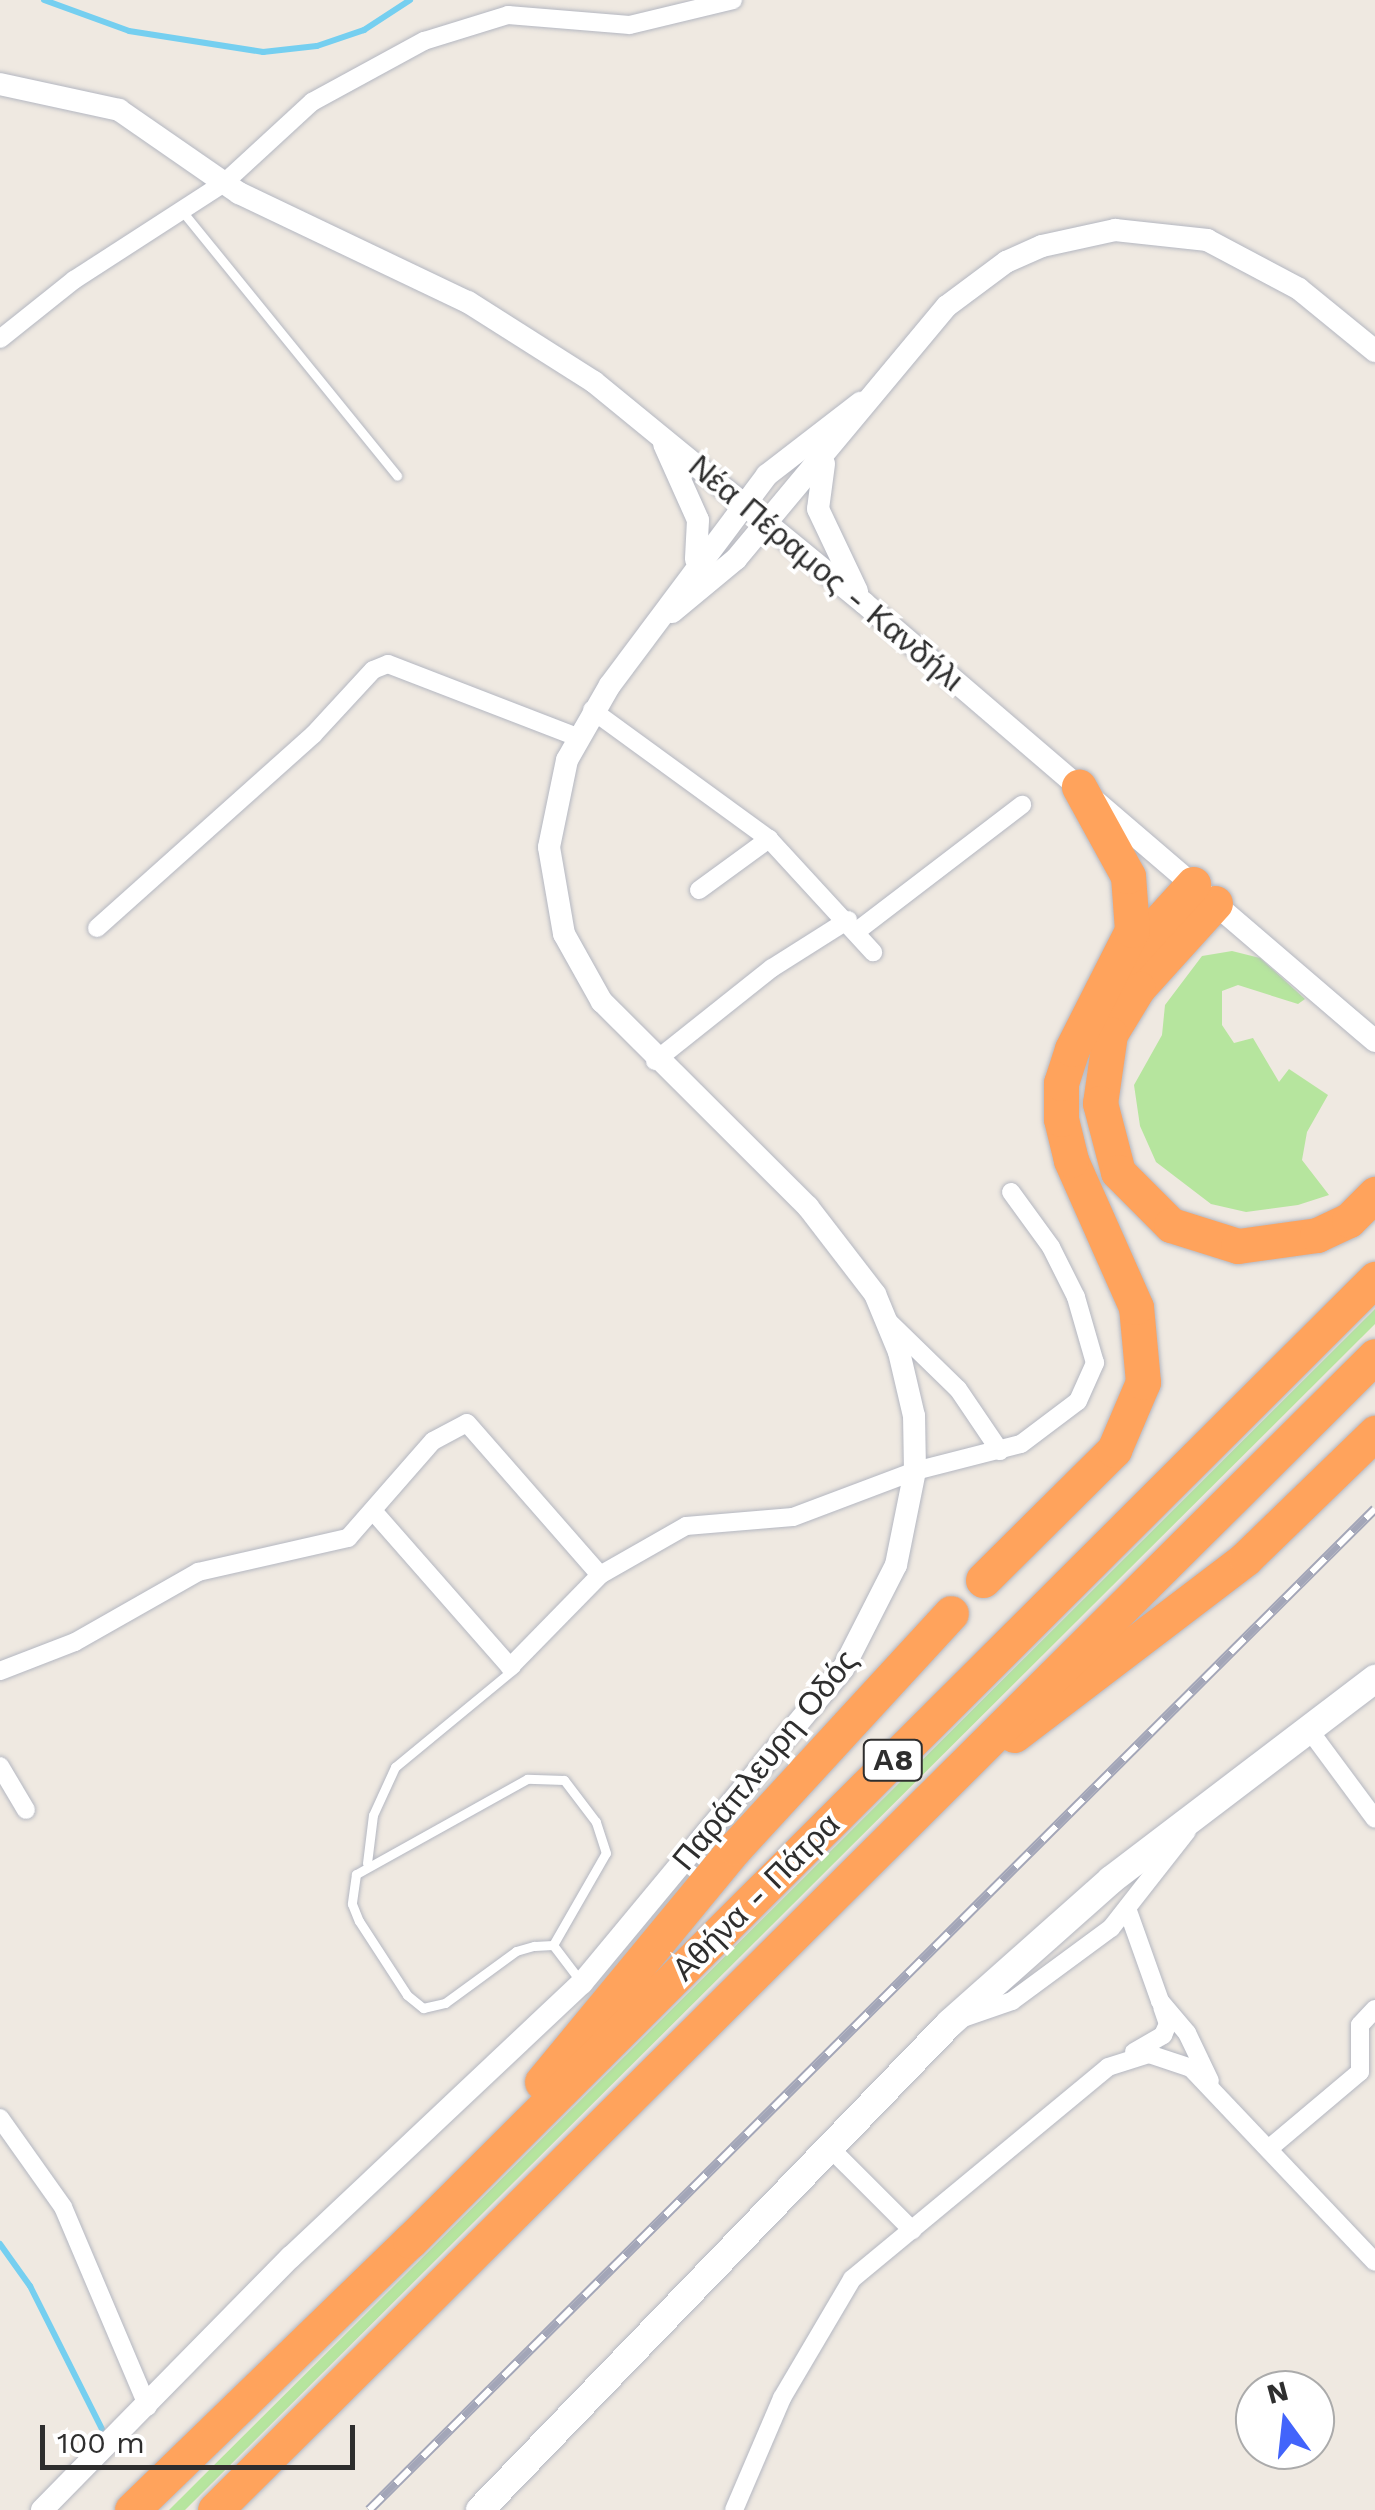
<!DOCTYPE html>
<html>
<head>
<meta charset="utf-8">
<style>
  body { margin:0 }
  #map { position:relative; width:1375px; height:2510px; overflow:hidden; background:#efe9e1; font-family:"Work Sans",sans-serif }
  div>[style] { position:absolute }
  .green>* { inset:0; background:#b6e59e }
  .stream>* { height:6px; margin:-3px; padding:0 3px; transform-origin:3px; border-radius:3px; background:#75cff0 }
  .roads { filter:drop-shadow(0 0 2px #b4b7c1) drop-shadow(0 0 2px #b4b7c1) }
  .service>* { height:9px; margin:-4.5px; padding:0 4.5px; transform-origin:4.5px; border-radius:4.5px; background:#fff }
  .minor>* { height:18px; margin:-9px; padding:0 9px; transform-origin:9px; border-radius:9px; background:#fff }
  .tertiary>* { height:22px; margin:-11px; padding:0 11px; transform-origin:11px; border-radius:11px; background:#fff }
  .secondary>* { height:28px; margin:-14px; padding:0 14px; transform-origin:14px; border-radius:14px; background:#fff }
  .motorway>* { height:35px; margin:-17.5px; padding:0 17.5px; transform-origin:17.5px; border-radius:17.5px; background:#ffa35c }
  .rail>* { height:10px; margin-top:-5px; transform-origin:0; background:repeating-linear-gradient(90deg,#fff 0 19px,#a3a6b8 0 38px); box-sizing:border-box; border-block:2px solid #a3a6b8 }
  span { translate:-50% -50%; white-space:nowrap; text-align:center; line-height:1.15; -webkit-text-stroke:8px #fff; paint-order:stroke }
  .shield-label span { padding:2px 8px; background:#fff; border:2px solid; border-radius:8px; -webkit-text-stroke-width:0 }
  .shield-label { font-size:30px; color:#2e2e2e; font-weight:700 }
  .street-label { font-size:32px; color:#2e2e2e }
  .north { position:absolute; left:1235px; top:2370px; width:100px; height:100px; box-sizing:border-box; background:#fff; border:2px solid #ababab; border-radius:50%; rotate:345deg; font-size:28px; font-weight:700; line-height:40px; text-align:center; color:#2e2e2e }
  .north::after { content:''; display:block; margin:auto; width:35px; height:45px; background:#4264fb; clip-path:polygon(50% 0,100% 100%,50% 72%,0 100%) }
  .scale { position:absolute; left:40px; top:2425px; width:315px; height:45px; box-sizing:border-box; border:5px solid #2e2e2e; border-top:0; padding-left:12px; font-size:30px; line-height:35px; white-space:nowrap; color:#2e2e2e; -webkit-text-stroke:8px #fff; paint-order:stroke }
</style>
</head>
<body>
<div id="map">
  <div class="green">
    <i style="clip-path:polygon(1232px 951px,1260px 958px,1305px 999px,1298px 1004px,1238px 985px,1222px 991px,1222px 1025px,1234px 1043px,1253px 1038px,1279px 1082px,1289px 1069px,1328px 1095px,1307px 1132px,1302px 1160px,1329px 1195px,1298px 1205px,1246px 1212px,1211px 1204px,1156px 1162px,1140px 1126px,1134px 1085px,1162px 1035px,1165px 1005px,1202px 956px)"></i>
    <i style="clip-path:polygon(1375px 1309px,1375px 1324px,185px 2510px,169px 2510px)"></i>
  </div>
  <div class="stream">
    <i style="left:44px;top:0;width:90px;rotate:20deg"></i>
    <i style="left:129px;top:31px;width:136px;rotate:8.9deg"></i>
    <i style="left:263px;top:52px;width:54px;rotate:-6.3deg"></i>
    <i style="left:317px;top:46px;width:50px;rotate:-18.8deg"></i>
    <i style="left:364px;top:30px;width:55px;rotate:-33.1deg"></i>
    <i style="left:0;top:2244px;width:52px;rotate:54.5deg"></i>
    <i style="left:30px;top:2286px;width:160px;rotate:63.3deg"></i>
  </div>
  <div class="roads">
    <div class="service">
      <i style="left:182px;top:211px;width:341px;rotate:50.9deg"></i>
      <i style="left:367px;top:1863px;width:48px;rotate:-82.9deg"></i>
      <i style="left:373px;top:1815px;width:53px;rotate:-65.4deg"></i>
      <i style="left:395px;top:1767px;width:156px;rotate:-39.5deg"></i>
      <i style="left:553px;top:1945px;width:106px;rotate:-60.1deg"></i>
      <i style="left:606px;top:1853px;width:33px;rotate:-108deg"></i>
      <i style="left:596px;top:1822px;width:53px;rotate:-127.3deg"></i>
      <i style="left:564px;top:1780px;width:37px;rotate:-178deg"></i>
      <i style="left:527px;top:1779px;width:196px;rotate:150.9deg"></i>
      <i style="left:356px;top:1874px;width:30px;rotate:98deg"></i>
      <i style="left:352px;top:1904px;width:18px;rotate:68deg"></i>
      <i style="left:359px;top:1921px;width:88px;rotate:57deg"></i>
      <i style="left:407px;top:1995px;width:21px;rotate:39deg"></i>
      <i style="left:423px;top:2008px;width:23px;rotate:-13deg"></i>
      <i style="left:445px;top:2003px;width:88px;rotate:-36.2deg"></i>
      <i style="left:516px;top:1951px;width:19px;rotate:-16deg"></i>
      <i style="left:534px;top:1946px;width:19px;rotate:-3deg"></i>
      <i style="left:553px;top:1945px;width:48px;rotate:52.7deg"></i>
    </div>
    <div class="minor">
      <i style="left:0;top:339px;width:95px;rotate:-38.6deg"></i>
      <i style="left:74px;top:280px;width:179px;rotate:-32.9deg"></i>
      <i style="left:224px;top:183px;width:120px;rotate:-42.6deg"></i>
      <i style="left:312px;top:102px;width:128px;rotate:-28.6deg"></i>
      <i style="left:424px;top:41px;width:88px;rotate:-17.2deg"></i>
      <i style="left:508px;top:15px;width:122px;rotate:4.7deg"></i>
      <i style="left:630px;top:25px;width:106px;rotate:-13.6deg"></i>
      <i style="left:592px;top:710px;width:219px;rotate:36.1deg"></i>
      <i style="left:769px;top:839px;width:154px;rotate:47.4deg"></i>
      <i style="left:699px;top:890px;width:87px;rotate:-36.1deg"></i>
      <i style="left:97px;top:928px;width:290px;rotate:-41.8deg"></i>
      <i style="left:313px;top:735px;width:88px;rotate:-47.3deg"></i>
      <i style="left:373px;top:670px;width:16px;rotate:-22deg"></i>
      <i style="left:388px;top:664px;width:203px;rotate:21.1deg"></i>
      <i style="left:857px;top:931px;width:208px;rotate:-37.4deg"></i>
      <i style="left:655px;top:1061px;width:149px;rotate:-38.5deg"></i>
      <i style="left:772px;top:968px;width:90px;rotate:-32.3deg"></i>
      <i style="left:889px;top:1322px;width:96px;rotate:44.2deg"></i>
      <i style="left:958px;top:1389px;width:75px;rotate:55.9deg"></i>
      <i style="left:374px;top:1512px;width:206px;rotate:48.7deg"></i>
      <i style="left:510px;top:1667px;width:129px;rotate:-45.6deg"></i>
      <i style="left:600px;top:1575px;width:99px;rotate:-29.7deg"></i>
      <i style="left:686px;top:1526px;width:107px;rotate:-4.8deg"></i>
      <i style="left:793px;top:1517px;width:130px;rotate:-20.7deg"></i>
      <i style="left:915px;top:1471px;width:109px;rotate:-14.3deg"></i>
      <i style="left:1021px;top:1444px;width:71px;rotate:-37deg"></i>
      <i style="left:1078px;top:1401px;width:42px;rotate:-65.9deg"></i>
      <i style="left:1095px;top:1363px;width:69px;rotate:-106.1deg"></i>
      <i style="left:1076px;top:1297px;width:56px;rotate:-116.6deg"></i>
      <i style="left:1051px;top:1247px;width:68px;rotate:-126deg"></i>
      <i style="left:0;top:1671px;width:80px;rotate:-21.1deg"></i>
      <i style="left:75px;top:1642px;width:142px;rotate:-29.6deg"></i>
      <i style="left:198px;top:1572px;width:154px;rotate:-12.8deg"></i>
      <i style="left:348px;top:1538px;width:129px;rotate:-48.8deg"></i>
      <i style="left:433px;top:1441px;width:38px;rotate:-28deg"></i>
      <i style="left:467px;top:1423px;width:202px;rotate:48.8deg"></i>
      <i style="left:1307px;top:1727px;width:114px;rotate:53.5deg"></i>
      <i style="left:0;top:1766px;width:51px;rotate:59.4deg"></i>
      <i style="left:1128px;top:1911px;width:96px;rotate:70.4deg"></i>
      <i style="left:1160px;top:2001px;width:42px;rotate:49.8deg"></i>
      <i style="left:1187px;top:2033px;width:53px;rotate:64.4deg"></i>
      <i style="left:963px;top:2018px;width:52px;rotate:-19.1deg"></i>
      <i style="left:1012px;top:2001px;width:123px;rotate:-36.4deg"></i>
      <i style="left:1111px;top:1928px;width:123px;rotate:-51.9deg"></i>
      <i style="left:1134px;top:2052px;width:34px;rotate:-30deg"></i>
      <i style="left:1163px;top:2035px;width:12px;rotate:-66deg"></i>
      <i style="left:1168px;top:2024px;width:18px;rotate:-109deg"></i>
      <i style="left:0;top:2118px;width:109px;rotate:54.7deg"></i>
      <i style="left:63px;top:2207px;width:217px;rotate:67deg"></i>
      <i style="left:1272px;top:2146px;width:115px;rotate:-40.1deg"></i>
      <i style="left:1360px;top:2072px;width:47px;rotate:-90deg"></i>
      <i style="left:1360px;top:2025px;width:22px;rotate:-47deg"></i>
      <i style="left:831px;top:2149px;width:115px;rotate:45deg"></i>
      <i style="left:734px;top:2510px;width:122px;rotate:-66.8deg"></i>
      <i style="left:782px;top:2398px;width:138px;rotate:-59.5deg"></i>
      <i style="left:852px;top:2279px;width:332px;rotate:-39.6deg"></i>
      <i style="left:1108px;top:2067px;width:43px;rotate:-17.6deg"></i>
      <i style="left:1149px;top:2054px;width:44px;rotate:18.4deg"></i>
      <i style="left:1191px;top:2068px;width:267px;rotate:46.5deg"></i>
    </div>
    <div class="tertiary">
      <i style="left:0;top:84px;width:122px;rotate:12.3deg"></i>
      <i style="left:119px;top:110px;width:146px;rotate:34.7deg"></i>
      <i style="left:239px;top:193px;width:254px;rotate:25.5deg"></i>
      <i style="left:468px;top:302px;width:149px;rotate:32.4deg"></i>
      <i style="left:594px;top:382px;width:349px;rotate:39.3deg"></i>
      <i style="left:864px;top:603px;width:673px;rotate:40.6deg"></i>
      <i style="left:664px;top:444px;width:83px;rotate:65.9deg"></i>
      <i style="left:698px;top:520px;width:39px;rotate:93deg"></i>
      <i style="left:824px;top:464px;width:45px;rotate:97.6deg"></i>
      <i style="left:818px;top:509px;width:91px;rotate:64.6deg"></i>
      <i style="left:672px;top:612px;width:83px;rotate:-39.6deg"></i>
      <i style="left:736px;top:559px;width:329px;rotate:-50.2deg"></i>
      <i style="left:947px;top:306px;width:74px;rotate:-36.7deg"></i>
      <i style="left:1006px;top:262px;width:39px;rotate:-24deg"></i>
      <i style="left:1042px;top:246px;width:75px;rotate:-12.4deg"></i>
      <i style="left:1115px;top:230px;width:93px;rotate:6.2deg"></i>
      <i style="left:1207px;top:240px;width:104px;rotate:28deg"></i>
      <i style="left:1299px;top:289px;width:98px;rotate:39.2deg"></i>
      <i style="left:42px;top:2510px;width:355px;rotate:-45.5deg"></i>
      <i style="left:291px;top:2257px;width:400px;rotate:-43.3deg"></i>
      <i style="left:582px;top:1983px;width:408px;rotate:-50.3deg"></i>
      <i style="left:843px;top:1669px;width:117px;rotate:-63deg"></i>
      <i style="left:896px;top:1565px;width:96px;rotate:-78.6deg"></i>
      <i style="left:915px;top:1471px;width:55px;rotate:-91deg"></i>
      <i style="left:914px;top:1416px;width:66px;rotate:-103.2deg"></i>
      <i style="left:899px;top:1352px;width:63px;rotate:-112.5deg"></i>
      <i style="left:875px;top:1294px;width:110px;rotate:-127.6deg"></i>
      <i style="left:808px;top:1207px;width:291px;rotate:-135.1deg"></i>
      <i style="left:602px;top:1002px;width:78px;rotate:-119.2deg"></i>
      <i style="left:564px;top:934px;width:88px;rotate:-99.8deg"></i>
      <i style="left:549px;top:847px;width:89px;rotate:-78.3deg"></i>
      <i style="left:567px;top:760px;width:86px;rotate:-60.2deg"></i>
      <i style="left:610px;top:685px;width:262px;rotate:-53.2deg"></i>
      <i style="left:767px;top:475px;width:118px;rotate:-37.7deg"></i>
    </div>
    <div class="secondary">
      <i style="left:480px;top:2510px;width:677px;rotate:-46.02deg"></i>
      <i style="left:950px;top:2023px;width:215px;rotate:-41.6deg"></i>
      <i style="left:1111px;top:1880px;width:332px;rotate:-37.3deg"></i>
    </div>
    <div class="motorway">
      <i style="left:1215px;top:903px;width:115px;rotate:132.2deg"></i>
      <i style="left:1138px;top:988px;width:54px;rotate:121.3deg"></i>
      <i style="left:1110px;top:1034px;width:70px;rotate:98.2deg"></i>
      <i style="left:1100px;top:1103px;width:71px;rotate:75.4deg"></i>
      <i style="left:1118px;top:1172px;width:75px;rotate:45deg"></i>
      <i style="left:1171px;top:1225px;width:70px;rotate:17.4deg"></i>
      <i style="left:1238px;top:1246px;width:80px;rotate:-7.9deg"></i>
      <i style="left:1317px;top:1235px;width:35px;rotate:-25deg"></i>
      <i style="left:1349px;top:1220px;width:37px;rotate:-45deg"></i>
      <i style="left:1126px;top:958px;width:100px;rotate:-47.8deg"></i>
      <i style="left:983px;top:1580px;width:185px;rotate:-44.8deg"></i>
      <i style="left:1114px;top:1450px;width:74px;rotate:-66.9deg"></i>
      <i style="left:1143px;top:1382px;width:75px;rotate:-95.3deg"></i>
      <i style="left:1136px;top:1307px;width:161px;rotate:-113.9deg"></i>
      <i style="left:1071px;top:1160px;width:42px;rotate:-103.7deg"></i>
      <i style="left:1061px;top:1119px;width:36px;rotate:-90deg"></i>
      <i style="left:1061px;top:1083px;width:36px;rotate:-72deg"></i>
      <i style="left:1072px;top:1049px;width:133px;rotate:-63.2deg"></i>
      <i style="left:1132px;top:930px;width:54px;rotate:-94.2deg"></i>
      <i style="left:1128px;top:876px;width:102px;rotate:-118.8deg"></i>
      <i style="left:1014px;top:1735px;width:292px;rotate:-37.3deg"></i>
      <i style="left:1246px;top:1558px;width:180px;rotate:-44.1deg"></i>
      <i style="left:542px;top:2082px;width:303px;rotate:-50.5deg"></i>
      <i style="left:735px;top:1848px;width:319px;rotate:-47.4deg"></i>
      <i style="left:132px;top:2510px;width:387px;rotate:-44.1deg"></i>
      <i style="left:410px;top:2241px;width:1363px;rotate:-44.91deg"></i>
      <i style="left:215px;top:2510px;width:1636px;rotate:-44.85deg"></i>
    </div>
  </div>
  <div class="rail">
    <i style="left:369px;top:2510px;width:1419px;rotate:-44.86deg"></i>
  </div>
  <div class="shield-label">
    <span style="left:893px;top:1760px">Α8</span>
  </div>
  <div class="street-label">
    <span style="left:826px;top:573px;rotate:40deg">Νέα Πέραμος - Κανδήλι</span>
    <span style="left:765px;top:1760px;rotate:-51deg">Παράπλευρη Οδός</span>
    <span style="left:756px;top:1897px;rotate:-45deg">Αθήνα - Πάτρα</span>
  </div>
  <div class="north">N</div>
  <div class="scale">100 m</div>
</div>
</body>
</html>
